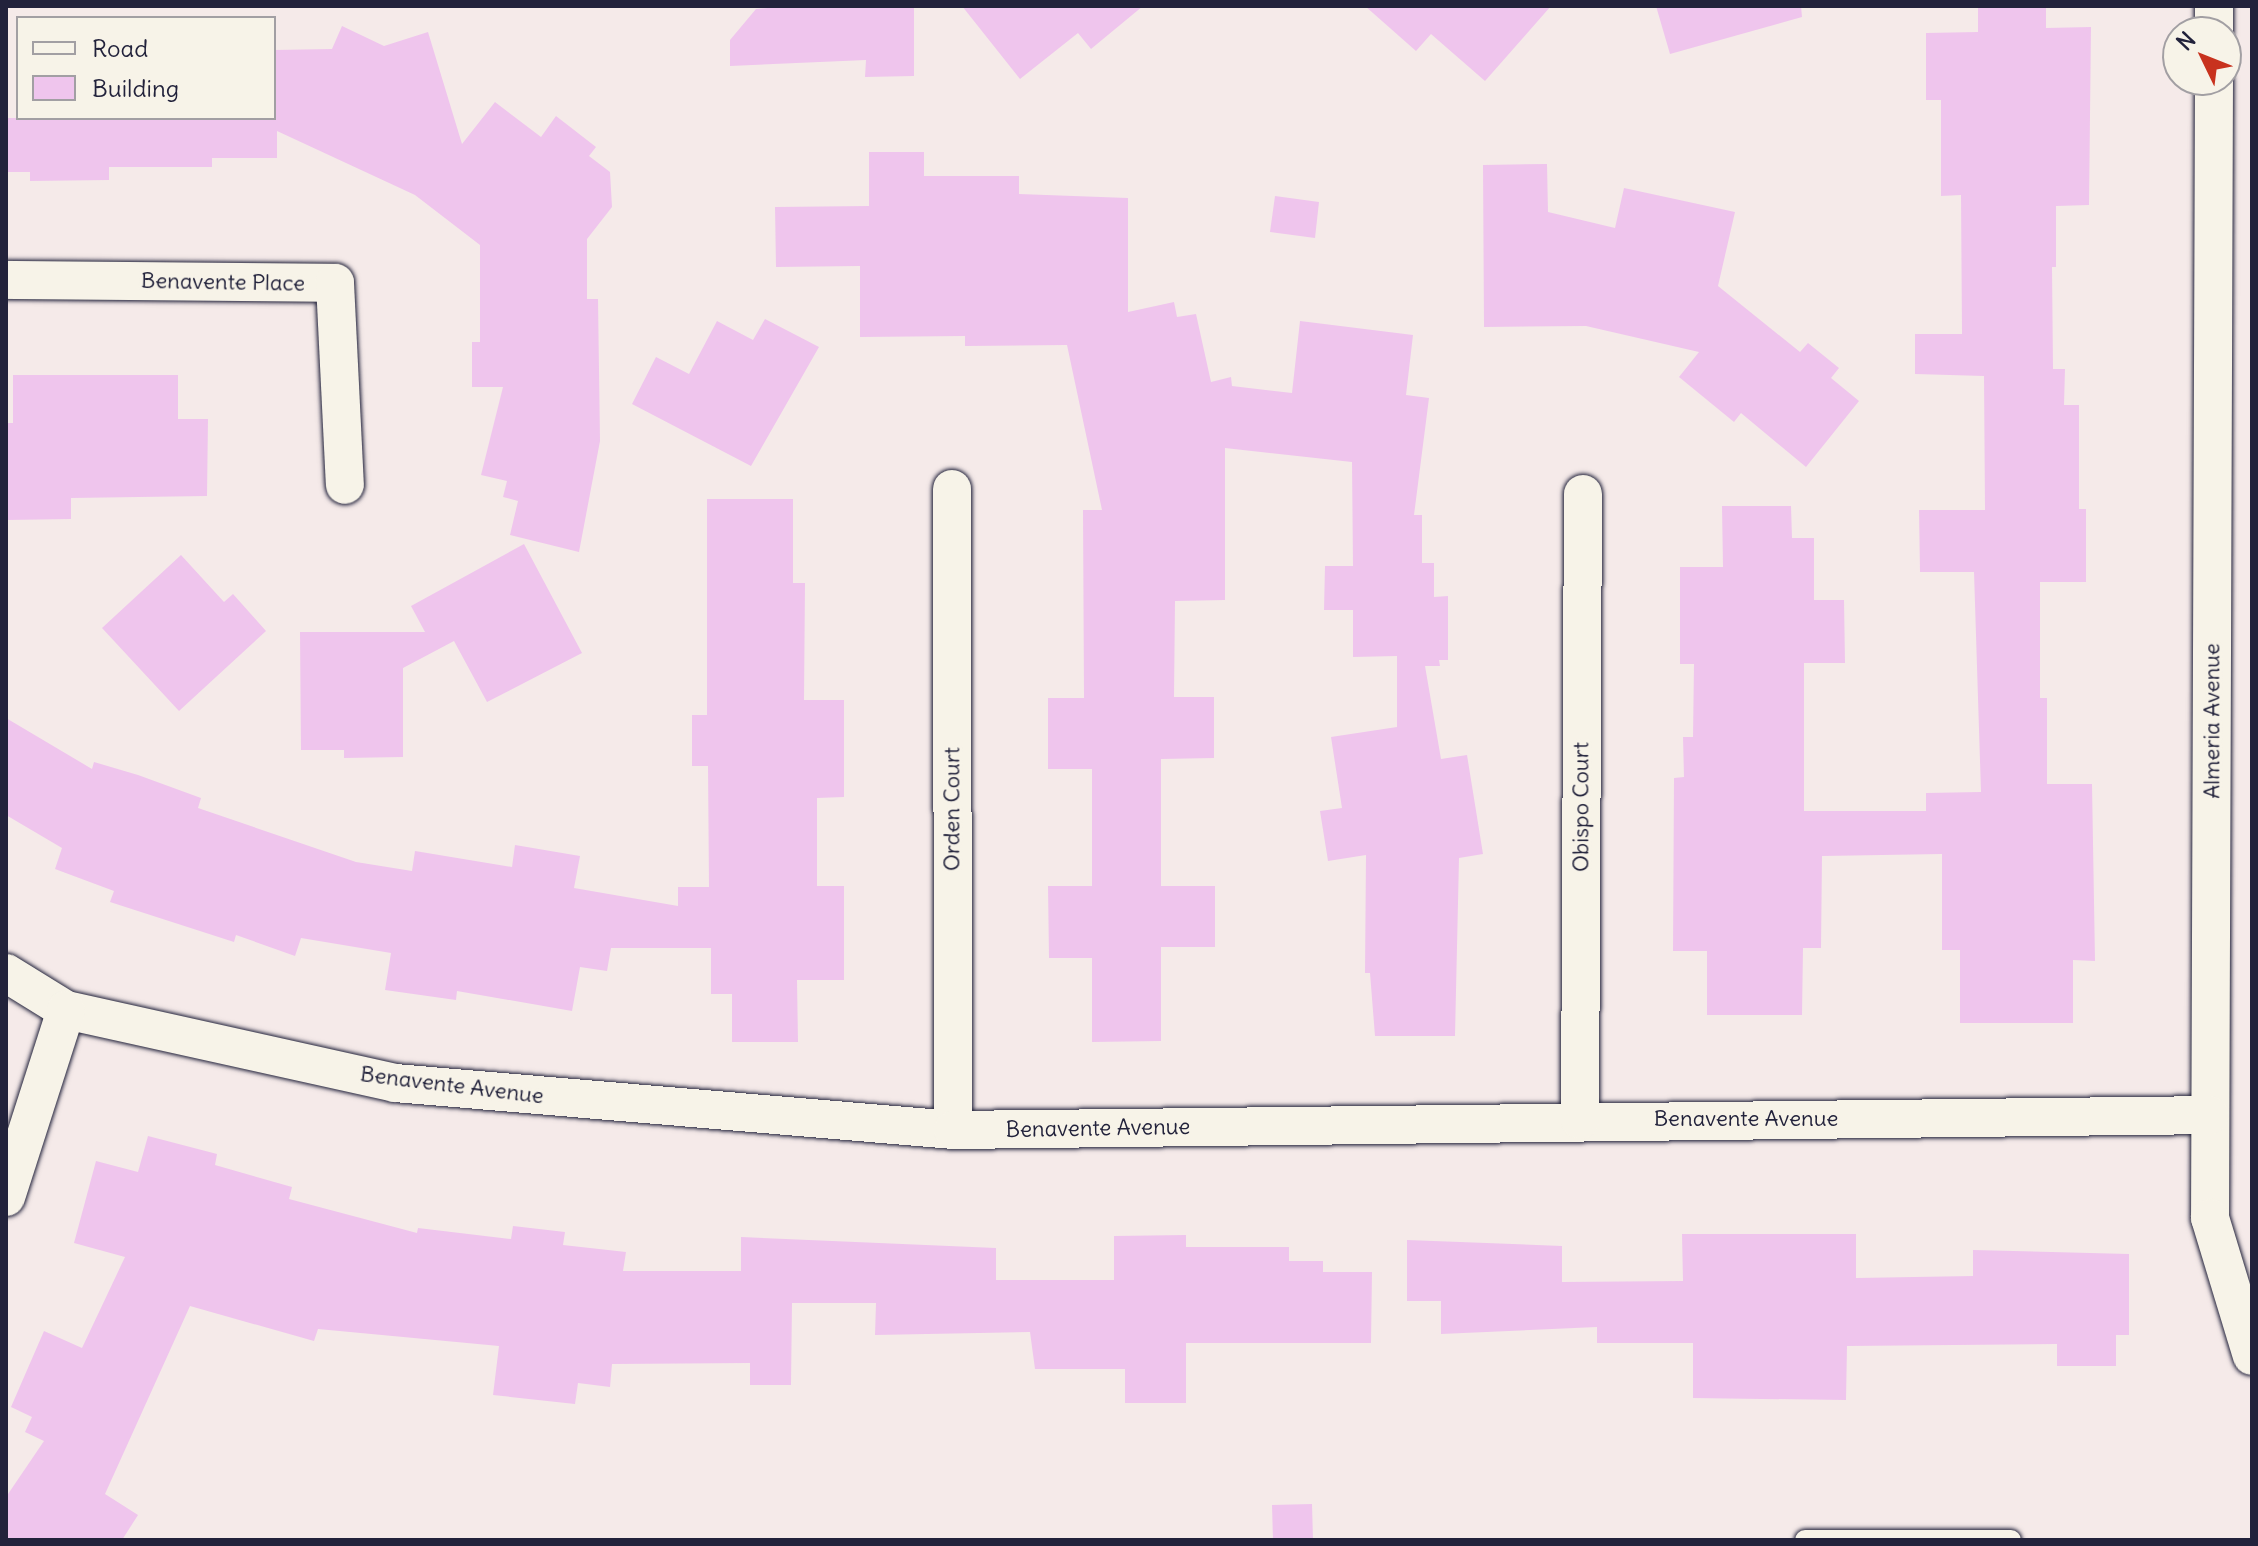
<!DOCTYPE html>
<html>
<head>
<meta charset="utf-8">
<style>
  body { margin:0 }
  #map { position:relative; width:2258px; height:1546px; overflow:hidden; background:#f5eae9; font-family:Delius,sans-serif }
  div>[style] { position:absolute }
  .building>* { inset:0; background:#efc5ed }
  .roads { filter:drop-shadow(0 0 2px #22223b) drop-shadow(0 0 2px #22223b) }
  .lane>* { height:20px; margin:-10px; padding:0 10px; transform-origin:10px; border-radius:10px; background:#f7f3e8 }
  .street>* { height:38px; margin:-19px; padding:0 19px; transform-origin:19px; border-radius:19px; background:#f7f3e8 }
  span { translate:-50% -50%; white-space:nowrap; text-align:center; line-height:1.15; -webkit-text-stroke:6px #f7f3e8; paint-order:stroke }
  .street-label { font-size:22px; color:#22223b }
  .frame { position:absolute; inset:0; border:8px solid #22223b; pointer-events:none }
  .legend { position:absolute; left:16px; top:16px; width:260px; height:104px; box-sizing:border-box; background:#f7f3e8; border:2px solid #a29fa3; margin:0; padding:10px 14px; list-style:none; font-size:24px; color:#22223b }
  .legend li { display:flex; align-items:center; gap:16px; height:40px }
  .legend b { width:40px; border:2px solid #a29fa3 }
  .north { position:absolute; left:2162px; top:16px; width:80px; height:80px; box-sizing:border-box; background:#f7f3e8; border:2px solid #a29fa3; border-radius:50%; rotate:313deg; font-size:22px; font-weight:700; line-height:32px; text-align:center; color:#22223b }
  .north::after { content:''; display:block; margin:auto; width:28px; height:36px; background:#c8321e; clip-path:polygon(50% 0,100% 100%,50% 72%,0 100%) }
</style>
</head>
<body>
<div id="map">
  <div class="building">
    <i style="clip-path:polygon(791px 6px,914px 6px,914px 76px,865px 77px,866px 60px,730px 66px,730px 40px,756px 9px)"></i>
    <i style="clip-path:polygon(962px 6px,1143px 6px,1091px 49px,1078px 33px,1020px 79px)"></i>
    <i style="clip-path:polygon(1365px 6px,1551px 6px,1485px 81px,1431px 34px,1416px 51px)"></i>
    <i style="clip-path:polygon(1656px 6px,1801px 6px,1802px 17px,1670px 54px)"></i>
    <i style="clip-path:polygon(1978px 6px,2046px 6px,2046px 28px,2091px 27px,2089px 205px,2056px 206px,2056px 267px,2052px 267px,2053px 369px,2065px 369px,2064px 405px,2079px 405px,2079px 509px,2086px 509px,2086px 582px,2040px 582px,2040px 698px,2047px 698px,2047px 784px,2092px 784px,2095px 961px,2073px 960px,2073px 1023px,1960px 1023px,1960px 950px,1942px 950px,1942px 854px,1822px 856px,1821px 948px,1803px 948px,1802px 1015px,1707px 1015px,1707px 951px,1673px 951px,1674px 778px,1684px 777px,1683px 737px,1693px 737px,1694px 664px,1680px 664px,1680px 567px,1723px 567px,1722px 506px,1791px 506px,1792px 538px,1814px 538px,1814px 600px,1844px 600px,1845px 663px,1804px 663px,1804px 811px,1926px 811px,1926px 793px,1981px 792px,1974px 572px,1920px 572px,1919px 510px,1985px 510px,1984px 376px,1915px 374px,1915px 334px,1962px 334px,1961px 195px,1941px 196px,1941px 100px,1926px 100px,1926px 33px,1978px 32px)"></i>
    <i style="clip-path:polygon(342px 26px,384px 46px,428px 32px,462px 144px,495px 102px,541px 137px,556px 116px,596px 147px,589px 156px,610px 172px,612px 207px,587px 239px,587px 299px,598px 299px,600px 441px,579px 552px,510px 535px,518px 501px,503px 497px,507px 481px,481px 475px,503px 387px,472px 387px,472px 342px,480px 342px,480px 245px,415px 195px,277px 131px,277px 158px,212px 158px,212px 167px,109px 167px,109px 180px,30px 181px,30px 172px,6px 172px,6px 118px,274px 118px,274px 50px,332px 49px)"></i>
    <i style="clip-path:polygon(869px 152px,924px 152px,924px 176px,1019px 176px,1019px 194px,1128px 198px,1128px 312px,1174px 302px,1177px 317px,1196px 314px,1211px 382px,1231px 377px,1232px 386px,1292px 393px,1300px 321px,1413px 335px,1406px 395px,1429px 398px,1414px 515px,1422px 515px,1422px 563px,1434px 563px,1434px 597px,1448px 596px,1448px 660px,1439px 660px,1440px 666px,1425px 666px,1441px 759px,1467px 755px,1483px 854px,1459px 858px,1455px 1036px,1375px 1036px,1370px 973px,1365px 973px,1366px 855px,1328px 861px,1320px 811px,1342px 808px,1331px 737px,1397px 727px,1397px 656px,1353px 657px,1353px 610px,1324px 610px,1325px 566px,1353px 566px,1352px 462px,1225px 448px,1225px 600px,1175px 601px,1174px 697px,1214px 697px,1214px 758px,1161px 759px,1161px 886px,1215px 886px,1215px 947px,1161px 947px,1161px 1041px,1092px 1042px,1092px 958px,1049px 958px,1048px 886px,1092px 886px,1092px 769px,1048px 769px,1048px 698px,1084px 698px,1083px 510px,1102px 510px,1067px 345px,965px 346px,965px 336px,860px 337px,860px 266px,776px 267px,775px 207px,869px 206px)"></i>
    <i style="clip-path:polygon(1547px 164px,1548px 212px,1615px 228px,1624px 188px,1735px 212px,1718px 286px,1800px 352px,1808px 343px,1839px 368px,1831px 378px,1859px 401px,1806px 467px,1741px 413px,1734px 422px,1679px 377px,1699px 352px,1586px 326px,1484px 327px,1483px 165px)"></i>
    <i style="clip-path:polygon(1275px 196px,1319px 202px,1315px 238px,1270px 232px)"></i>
    <i style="clip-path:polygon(765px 319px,819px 347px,751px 466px,632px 404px,656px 357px,689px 374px,717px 321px,753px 340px)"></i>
    <i style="clip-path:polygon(13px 375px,178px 375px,178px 419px,208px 419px,207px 496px,71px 498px,71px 519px,6px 520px,6px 423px,13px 423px)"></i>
    <i style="clip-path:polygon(707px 499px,793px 499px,793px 583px,805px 583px,804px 700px,844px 700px,844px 797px,817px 798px,817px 886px,844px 886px,844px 980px,797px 980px,798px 1042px,732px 1042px,732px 994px,711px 994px,711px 948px,611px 948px,607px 971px,580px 967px,572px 1011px,457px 991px,456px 1000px,385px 990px,391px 953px,301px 938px,295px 956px,236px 935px,234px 942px,110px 902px,114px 891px,55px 869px,62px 848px,6px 815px,6px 718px,92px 769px,94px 762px,138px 775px,201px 798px,198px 808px,356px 862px,412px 871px,415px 851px,512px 867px,515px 845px,580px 856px,574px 888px,678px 906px,678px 887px,709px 887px,708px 766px,692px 766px,692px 715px,707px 715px)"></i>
    <i style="clip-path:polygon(524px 544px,582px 653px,487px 702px,454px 641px,403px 668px,403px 757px,344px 758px,344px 750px,301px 750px,300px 632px,425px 632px,411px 606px)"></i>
    <i style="clip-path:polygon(181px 555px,224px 602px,233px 594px,266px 631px,179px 711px,102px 628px)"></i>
    <i style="clip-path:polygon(148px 1136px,217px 1154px,215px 1165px,292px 1187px,289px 1199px,417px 1233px,418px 1228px,511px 1239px,513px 1226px,565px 1232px,563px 1245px,626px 1252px,623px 1271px,741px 1271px,741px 1237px,996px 1248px,996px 1280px,1114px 1280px,1114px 1236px,1186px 1235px,1186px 1247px,1289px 1247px,1289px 1261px,1323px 1261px,1323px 1272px,1372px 1272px,1371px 1343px,1186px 1343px,1186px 1403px,1125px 1403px,1125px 1369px,1035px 1369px,1030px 1332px,875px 1335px,876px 1303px,792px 1303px,791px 1385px,750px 1385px,750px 1363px,612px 1364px,610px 1387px,578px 1383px,575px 1404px,493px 1395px,499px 1346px,318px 1329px,314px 1341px,190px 1306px,105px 1494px,138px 1515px,122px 1540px,6px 1540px,6px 1497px,44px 1441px,25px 1432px,32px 1417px,11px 1407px,44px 1331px,82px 1348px,125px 1257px,74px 1243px,96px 1161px,138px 1172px)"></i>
    <i style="clip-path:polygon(1682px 1234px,1856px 1234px,1856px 1278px,1973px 1276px,1973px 1250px,2129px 1254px,2129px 1335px,2116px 1335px,2116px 1366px,2057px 1366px,2057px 1344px,1847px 1346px,1846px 1400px,1693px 1398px,1693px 1343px,1597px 1343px,1597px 1327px,1441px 1334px,1441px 1301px,1407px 1301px,1407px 1240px,1562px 1246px,1562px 1282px,1683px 1281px)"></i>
    <i style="clip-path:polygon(1312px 1504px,1313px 1540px,1273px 1540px,1272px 1505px)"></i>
  </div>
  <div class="roads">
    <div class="lane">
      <i style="left:1805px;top:1540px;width:206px"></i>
    </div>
    <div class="street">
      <i style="left:2214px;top:32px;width:26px;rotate:-90deg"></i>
      <i style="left:2214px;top:80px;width:1138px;rotate:90.2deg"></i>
      <i style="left:2210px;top:1218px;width:144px;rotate:73.1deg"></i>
      <i style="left:6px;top:280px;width:329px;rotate:0.5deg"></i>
      <i style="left:335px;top:283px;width:202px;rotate:87.2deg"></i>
      <i style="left:952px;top:489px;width:641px;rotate:89.91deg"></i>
      <i style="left:6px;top:973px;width:70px;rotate:31.7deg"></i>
      <i style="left:66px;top:1010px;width:337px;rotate:12.5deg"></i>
      <i style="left:395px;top:1083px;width:560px;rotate:4.81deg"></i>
      <i style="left:953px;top:1130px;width:1257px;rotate:-0.68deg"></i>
      <i style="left:1580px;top:1120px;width:626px;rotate:-89.73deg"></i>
      <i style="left:6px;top:1197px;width:196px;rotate:-72.2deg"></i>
    </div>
  </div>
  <div class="street-label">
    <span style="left:223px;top:282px;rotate:1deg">Benavente Place</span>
    <span style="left:2212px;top:721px;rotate:-90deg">Almeria Avenue</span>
    <span style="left:1581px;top:807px;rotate:-90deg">Obispo Court</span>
    <span style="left:952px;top:809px;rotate:-90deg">Orden Court</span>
    <span style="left:452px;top:1085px;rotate:7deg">Benavente Avenue</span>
    <span style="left:1746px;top:1119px">Benavente Avenue</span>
    <span style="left:1098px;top:1128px;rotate:-1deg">Benavente Avenue</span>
  </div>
  <div class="frame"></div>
  <ul class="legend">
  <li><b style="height:10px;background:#f7f3e8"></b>Road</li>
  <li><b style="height:22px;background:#efc5ed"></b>Building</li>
  </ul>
  <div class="north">N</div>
</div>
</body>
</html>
